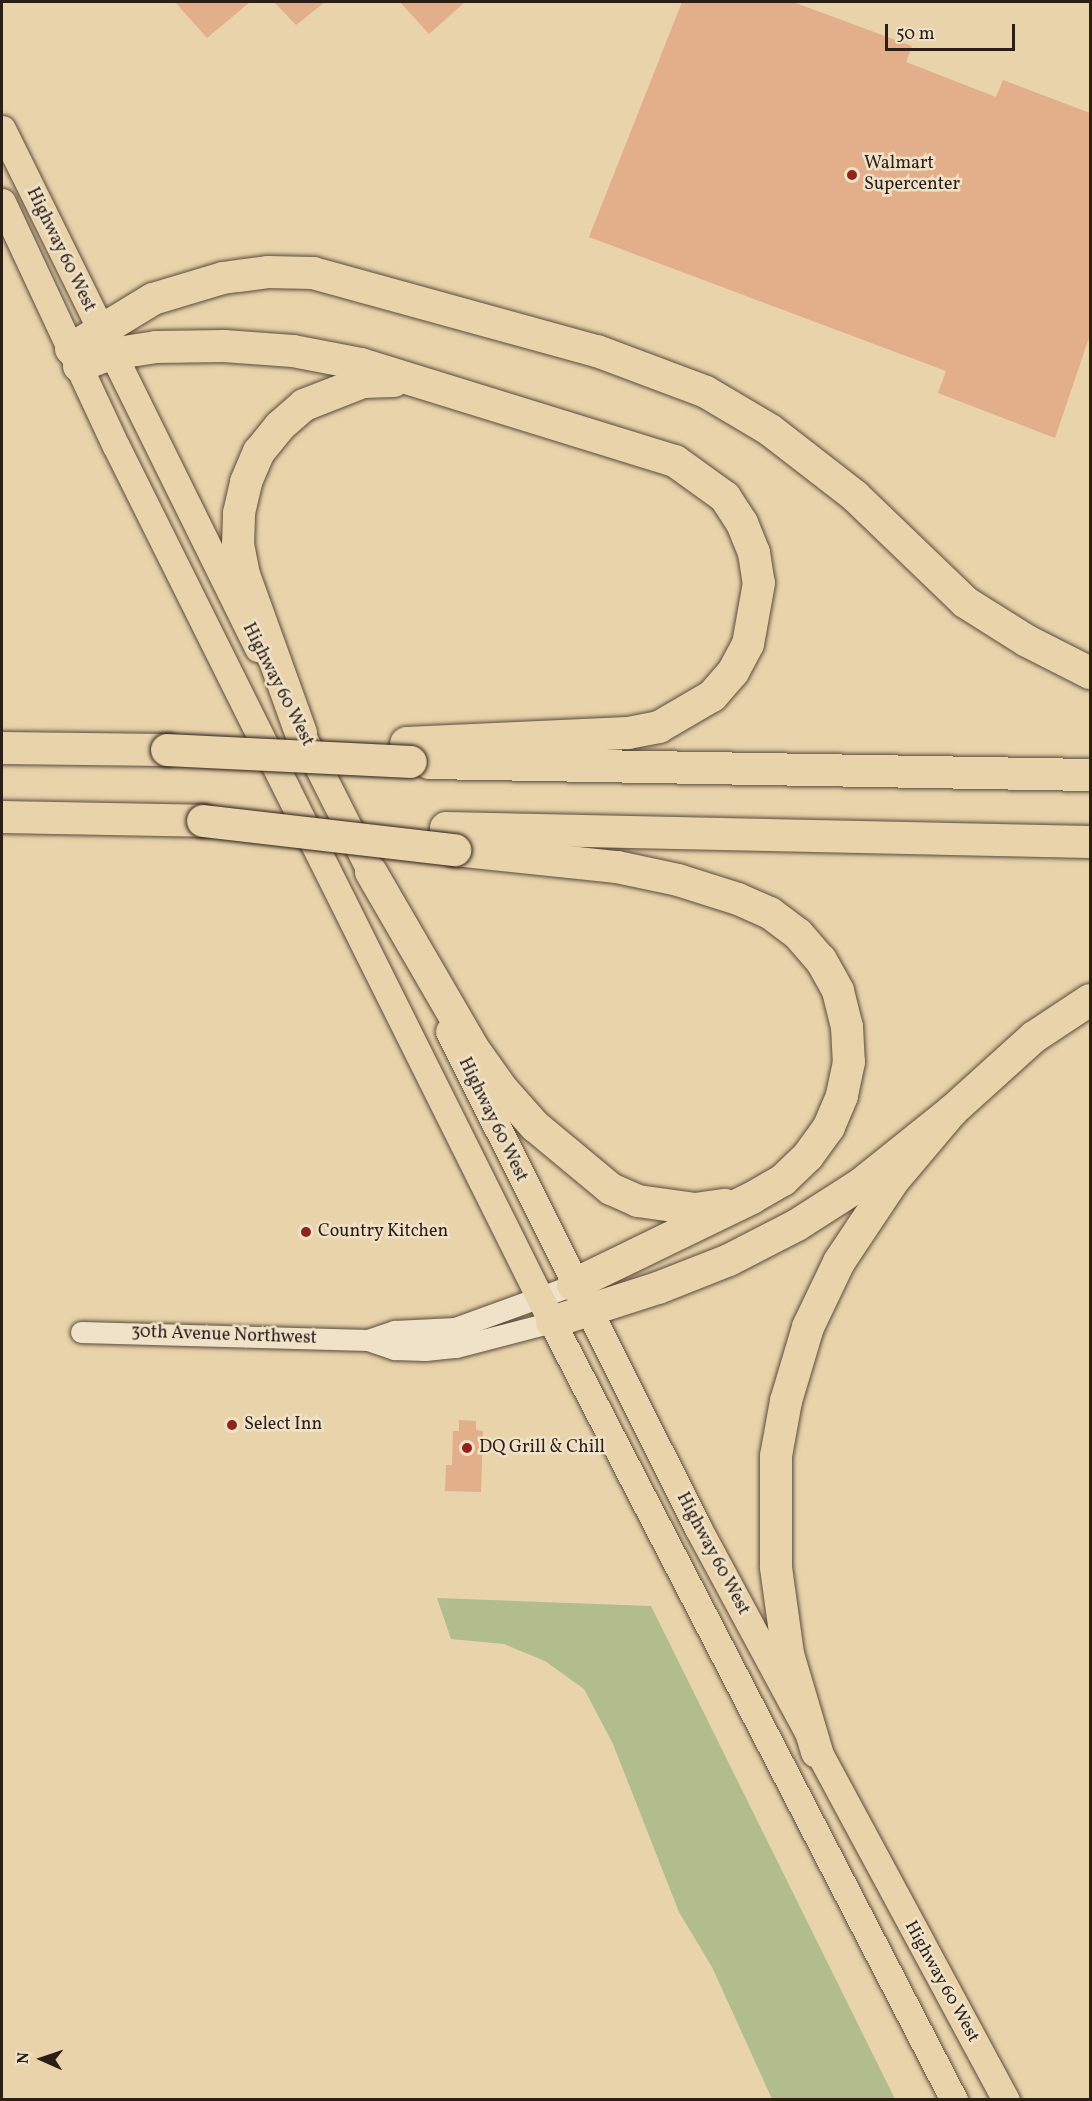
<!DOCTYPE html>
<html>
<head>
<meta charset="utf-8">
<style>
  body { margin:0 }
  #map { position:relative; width:1092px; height:2101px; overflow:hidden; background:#e8d3aa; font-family:Vollkorn,serif }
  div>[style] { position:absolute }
  .green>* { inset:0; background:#b2bd8c }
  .building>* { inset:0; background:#e3ae8a }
  .roads { filter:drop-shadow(0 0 2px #5a4b3c) drop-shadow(0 0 2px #5a4b3c) }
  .minor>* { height:21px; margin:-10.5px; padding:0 10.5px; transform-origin:10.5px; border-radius:10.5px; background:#f0e2c8 }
  .major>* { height:27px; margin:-13.5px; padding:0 13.5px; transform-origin:13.5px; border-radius:13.5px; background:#e8d3aa }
  .highway>* { height:32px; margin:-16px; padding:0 16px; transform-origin:16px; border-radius:16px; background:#e8d3aa }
  .bridges { filter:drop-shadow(0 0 2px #2b1e17) drop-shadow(0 0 2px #2b1e17) }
  .highway-bridge>* { height:32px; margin:-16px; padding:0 16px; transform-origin:16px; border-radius:16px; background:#e8d3aa }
  .dots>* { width:16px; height:16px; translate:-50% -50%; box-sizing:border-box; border:3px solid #f0e2c8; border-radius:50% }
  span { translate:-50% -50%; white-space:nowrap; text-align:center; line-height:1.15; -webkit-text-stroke:5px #f0e2c8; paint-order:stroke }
  .poi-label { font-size:18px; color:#2b1e17 }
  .left { translate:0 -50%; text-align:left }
  .street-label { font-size:18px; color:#2b1e17 }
  .frame { position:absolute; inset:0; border:3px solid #2b1e17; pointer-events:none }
  .north { position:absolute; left:12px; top:2029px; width:60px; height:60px; -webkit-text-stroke:4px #f0e2c8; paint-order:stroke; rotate:273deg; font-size:16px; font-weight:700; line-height:24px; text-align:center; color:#2b1e17 }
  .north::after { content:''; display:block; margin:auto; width:21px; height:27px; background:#2b1e17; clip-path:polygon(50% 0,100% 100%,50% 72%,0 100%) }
  .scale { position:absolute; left:885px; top:24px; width:130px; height:27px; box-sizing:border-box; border:3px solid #2b1e17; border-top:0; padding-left:8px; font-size:18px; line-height:21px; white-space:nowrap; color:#2b1e17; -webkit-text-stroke:4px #f0e2c8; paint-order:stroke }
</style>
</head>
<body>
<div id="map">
  <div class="green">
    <i style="clip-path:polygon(437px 1598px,651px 1606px,895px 2099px,772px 2099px,712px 1967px,679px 1912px,613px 1744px,584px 1689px,545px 1661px,504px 1644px,451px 1639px)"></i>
  </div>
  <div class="building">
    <i style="clip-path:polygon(175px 2px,250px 2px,207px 38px)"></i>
    <i style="clip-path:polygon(274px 2px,325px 2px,296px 25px)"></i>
    <i style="clip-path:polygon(400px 2px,465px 2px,429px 34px)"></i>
    <i style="clip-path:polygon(682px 2px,793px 2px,912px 46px,906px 62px,996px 97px,1003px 80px,1090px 113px,1090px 335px,1055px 438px,938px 393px,946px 371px,589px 237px)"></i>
    <i style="clip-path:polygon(459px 1420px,476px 1421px,476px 1430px,483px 1431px,481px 1492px,445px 1491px,446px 1465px,452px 1465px,453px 1431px,459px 1431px)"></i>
  </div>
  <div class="roads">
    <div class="minor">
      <i style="left:81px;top:1332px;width:287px;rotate:1.6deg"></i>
      <i style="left:368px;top:1340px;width:28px;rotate:19deg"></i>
      <i style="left:394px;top:1349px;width:31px;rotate:2deg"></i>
      <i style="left:425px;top:1350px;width:31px;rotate:-6deg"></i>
      <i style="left:456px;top:1347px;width:99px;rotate:-14.6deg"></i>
      <i style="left:368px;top:1340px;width:28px;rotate:-19deg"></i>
      <i style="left:394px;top:1331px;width:61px;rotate:-2.8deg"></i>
      <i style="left:455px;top:1328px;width:126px;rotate:-20deg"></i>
    </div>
    <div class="major">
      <i style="left:2px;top:129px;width:579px;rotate:63.74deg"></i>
      <i style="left:2px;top:202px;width:269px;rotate:65deg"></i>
      <i style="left:116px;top:446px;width:979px;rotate:63.54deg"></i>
      <i style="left:552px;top:1322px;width:876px;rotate:62.67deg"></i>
      <i style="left:305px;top:741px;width:169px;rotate:63.3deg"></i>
      <i style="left:449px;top:1031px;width:556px;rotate:63.39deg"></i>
      <i style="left:698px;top:1528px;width:650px;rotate:61.7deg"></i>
    </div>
    <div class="highway">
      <i style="left:71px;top:349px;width:96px;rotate:-31.4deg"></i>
      <i style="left:153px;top:299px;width:73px;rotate:-16.7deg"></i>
      <i style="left:223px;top:278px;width:45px;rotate:-7.6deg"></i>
      <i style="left:268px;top:272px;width:45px;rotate:1.3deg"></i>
      <i style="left:313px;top:273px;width:295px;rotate:15.4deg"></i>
      <i style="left:597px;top:351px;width:116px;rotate:20.6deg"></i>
      <i style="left:706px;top:392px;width:74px;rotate:30.7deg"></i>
      <i style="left:770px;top:430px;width:108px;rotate:37.8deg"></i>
      <i style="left:855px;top:496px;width:153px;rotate:43.9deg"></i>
      <i style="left:965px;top:602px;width:73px;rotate:32.2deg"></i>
      <i style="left:1027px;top:641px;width:71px;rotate:26.9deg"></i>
      <i style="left:79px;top:366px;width:34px;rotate:-21deg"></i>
      <i style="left:111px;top:354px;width:46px;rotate:-8.8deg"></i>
      <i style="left:156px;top:347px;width:68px;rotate:-0.8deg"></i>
      <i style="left:224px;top:346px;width:69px;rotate:4.1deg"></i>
      <i style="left:293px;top:351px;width:69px;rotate:10.8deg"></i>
      <i style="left:361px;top:364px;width:329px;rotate:17.2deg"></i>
      <i style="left:675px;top:461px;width:62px;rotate:35.8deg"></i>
      <i style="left:725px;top:497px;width:31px;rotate:57deg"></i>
      <i style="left:742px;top:523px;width:32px;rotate:68deg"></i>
      <i style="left:754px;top:553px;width:30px;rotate:81deg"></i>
      <i style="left:759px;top:583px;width:62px;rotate:100.2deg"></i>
      <i style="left:748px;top:644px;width:32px;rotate:118deg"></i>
      <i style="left:733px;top:672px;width:32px;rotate:131deg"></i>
      <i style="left:712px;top:696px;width:61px;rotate:149.7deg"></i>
      <i style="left:659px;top:727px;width:32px;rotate:169deg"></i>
      <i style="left:628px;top:733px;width:222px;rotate:177.4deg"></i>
      <i style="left:301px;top:733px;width:168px;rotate:-109.8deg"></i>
      <i style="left:244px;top:575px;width:31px;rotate:-101deg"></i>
      <i style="left:238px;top:545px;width:32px;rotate:-88deg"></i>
      <i style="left:239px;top:513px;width:32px;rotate:-77deg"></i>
      <i style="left:246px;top:482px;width:33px;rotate:-67deg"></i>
      <i style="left:259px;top:452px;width:33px;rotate:-51deg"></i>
      <i style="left:280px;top:426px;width:32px;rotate:-41deg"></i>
      <i style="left:304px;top:405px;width:63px;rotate:-21.3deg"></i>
      <i style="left:363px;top:382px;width:31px;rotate:-2deg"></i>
      <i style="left:2px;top:748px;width:165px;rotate:0.7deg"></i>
      <i style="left:429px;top:763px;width:661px;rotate:1.04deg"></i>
      <i style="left:2px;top:817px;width:201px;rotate:1.1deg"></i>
      <i style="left:446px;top:828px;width:644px;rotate:1.25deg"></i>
      <i style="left:455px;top:850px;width:163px;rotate:6deg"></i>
      <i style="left:617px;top:867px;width:62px;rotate:12deg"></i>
      <i style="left:678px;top:880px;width:63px;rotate:17.6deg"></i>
      <i style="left:738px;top:899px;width:35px;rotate:24deg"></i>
      <i style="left:770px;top:913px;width:35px;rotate:37deg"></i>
      <i style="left:798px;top:934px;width:35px;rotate:49deg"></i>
      <i style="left:821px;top:960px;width:35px;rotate:61deg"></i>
      <i style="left:838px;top:991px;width:37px;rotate:76deg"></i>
      <i style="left:847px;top:1027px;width:35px;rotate:87deg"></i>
      <i style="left:849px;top:1062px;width:35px;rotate:102deg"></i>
      <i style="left:842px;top:1096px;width:34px;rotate:113deg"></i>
      <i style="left:829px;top:1127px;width:36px;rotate:126deg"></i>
      <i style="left:808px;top:1156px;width:35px;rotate:136deg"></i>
      <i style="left:783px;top:1180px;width:36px;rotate:150deg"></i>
      <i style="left:752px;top:1198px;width:199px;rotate:154.1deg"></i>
      <i style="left:371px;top:872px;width:203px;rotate:59.9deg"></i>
      <i style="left:473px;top:1048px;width:50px;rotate:54.7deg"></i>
      <i style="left:502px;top:1089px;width:50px;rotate:48.3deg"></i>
      <i style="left:535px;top:1126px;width:99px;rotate:39.7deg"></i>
      <i style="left:611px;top:1189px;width:30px;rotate:24deg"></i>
      <i style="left:638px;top:1201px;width:58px;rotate:8deg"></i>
      <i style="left:695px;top:1209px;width:30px;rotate:-8deg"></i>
      <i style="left:552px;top:1322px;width:111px;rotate:-17.8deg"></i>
      <i style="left:658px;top:1288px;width:76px;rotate:-21.5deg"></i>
      <i style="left:729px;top:1260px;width:76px;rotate:-27.2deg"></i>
      <i style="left:797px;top:1225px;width:76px;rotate:-32.6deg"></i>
      <i style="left:861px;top:1184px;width:117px;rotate:-38.7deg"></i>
      <i style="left:952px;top:1111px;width:110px;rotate:-42.1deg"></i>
      <i style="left:1034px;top:1037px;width:67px;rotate:-33.5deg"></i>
      <i style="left:817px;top:1752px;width:102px;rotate:-106.5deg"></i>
      <i style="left:788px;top:1654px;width:88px;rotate:-97.9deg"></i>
      <i style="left:776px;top:1567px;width:111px;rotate:-90deg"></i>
      <i style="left:776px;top:1456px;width:56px;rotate:-79.7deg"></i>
      <i style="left:786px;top:1401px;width:77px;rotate:-73.4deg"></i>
      <i style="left:808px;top:1327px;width:72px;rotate:-64.5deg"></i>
      <i style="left:839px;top:1262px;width:97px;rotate:-56.3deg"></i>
      <i style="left:893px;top:1181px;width:92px;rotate:-49.9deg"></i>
    </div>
  </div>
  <div class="bridges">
    <div class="highway-bridge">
      <i style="left:167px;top:750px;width:244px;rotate:2.8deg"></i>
      <i style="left:203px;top:821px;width:254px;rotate:6.6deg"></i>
    </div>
  </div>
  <div class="dots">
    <i style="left:852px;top:175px;background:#8f2418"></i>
    <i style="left:306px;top:1232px;background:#8f2418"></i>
    <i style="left:232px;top:1425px;background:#8f2418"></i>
    <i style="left:467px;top:1448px;background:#8f2418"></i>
  </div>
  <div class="poi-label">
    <span class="left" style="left:864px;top:175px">Walmart<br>Supercenter</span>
    <span class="left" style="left:318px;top:1232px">Country Kitchen</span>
    <span class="left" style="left:244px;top:1425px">Select Inn</span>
    <span class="left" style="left:479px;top:1448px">DQ Grill &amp; Chill</span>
  </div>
  <div class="street-label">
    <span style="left:60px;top:250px;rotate:64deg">Highway 60 West</span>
    <span style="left:277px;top:685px;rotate:63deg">Highway 60 West</span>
    <span style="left:492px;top:1120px;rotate:64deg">Highway 60 West</span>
    <span style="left:224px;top:1336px;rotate:2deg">30th Avenue Northwest</span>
    <span style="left:712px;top:1554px;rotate:62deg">Highway 60 West</span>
    <span style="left:941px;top:1982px;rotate:61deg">Highway 60 West</span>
  </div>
  <div class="frame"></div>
  <div class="north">N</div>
  <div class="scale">50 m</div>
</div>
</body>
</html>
